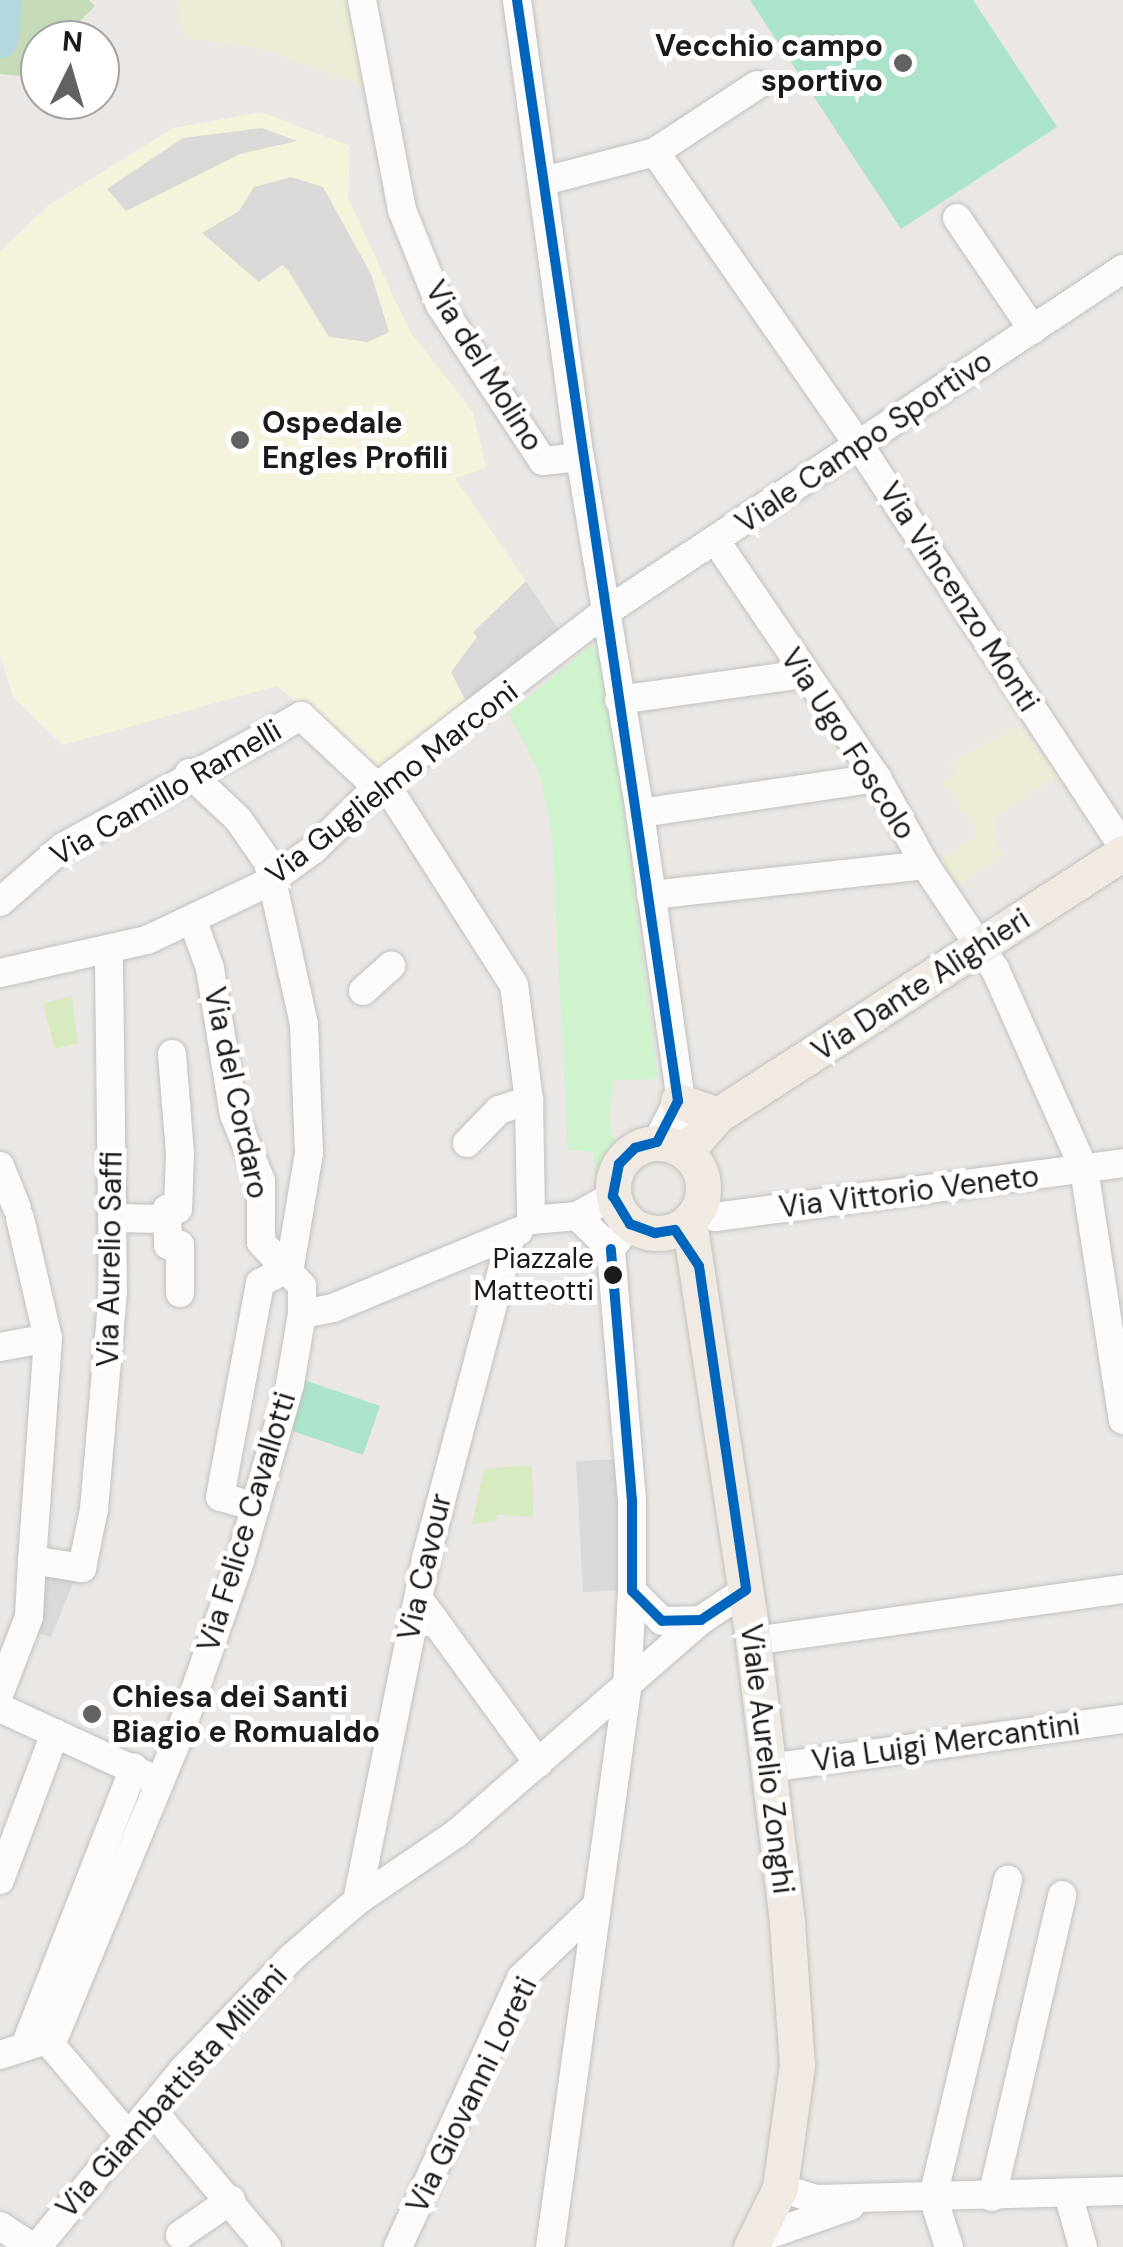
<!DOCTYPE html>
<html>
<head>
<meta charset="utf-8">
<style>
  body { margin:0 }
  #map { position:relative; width:1123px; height:2247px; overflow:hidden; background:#eae7e4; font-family:"DM Sans",sans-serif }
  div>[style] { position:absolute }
  .education>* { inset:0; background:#f6f3dd }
  .farmland>* { inset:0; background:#ecebd5 }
  .grass>* { inset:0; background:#d8eac0 }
  .forest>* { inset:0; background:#c5dab7 }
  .park>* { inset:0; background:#cef3cd }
  .pitch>* { inset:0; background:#abe4ca }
  .parking>* { inset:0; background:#dad9d7 }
  .river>* { height:35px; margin:-17.5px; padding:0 17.5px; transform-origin:17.5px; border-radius:17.5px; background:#b4d8e0 }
  .roads { filter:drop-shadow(0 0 2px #c2c1c0) drop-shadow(0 0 2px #c2c1c0) }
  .minor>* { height:28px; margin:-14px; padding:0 14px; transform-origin:14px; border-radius:14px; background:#fcfbfb }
  .major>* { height:35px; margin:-17.5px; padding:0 17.5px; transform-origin:17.5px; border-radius:17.5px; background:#f0eae2 }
  .major>.ring { margin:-17.5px; padding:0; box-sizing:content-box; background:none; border:35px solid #f0eae2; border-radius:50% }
  .bus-1>* { height:10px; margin:-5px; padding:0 5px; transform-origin:5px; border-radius:5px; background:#0065bd }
  .dots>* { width:28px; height:28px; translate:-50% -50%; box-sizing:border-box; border:5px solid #fff; border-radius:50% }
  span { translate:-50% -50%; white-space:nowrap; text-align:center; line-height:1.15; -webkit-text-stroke:10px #fff; paint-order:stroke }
  .bus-label { font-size:28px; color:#1b1b1b }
  .right { translate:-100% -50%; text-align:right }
  .poi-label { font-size:30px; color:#1b1b1b; font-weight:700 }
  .left { translate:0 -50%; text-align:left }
  .street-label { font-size:30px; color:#1b1b1b }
  .north { position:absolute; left:20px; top:20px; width:100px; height:100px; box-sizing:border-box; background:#fff; border:2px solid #a4a4a4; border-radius:50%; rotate:5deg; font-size:28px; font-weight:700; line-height:40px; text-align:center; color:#1b1b1b }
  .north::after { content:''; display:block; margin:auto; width:35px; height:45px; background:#636261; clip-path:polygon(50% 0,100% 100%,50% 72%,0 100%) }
</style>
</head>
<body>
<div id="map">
  <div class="education">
    <i style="clip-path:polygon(261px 112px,350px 146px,348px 198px,409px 330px,473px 412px,486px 468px,455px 478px,561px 632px,384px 776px,277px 686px,63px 745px,13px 697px,0 654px,0 251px,49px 205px,173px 128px)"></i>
  </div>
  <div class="farmland">
    <i style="clip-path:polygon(177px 0,354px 0,372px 88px,256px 48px,183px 38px)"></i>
    <i style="clip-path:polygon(1019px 725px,1059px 775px,998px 815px,994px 839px,1004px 855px,955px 888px,937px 862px,977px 834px,944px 783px,957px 773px,949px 762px)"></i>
  </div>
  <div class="grass">
    <i style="clip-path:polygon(72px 996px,78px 1043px,55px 1049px,43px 1003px)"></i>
    <i style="clip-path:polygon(532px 1465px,533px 1517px,497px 1515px,496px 1521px,472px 1524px,484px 1469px)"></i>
  </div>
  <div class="forest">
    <i style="clip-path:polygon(0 0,89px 0,95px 6px,61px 40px,40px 40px,40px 61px,24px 76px,0 74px)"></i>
  </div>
  <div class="park">
    <i style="clip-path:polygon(592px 645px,606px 673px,658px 1079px,614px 1080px,609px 1120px,618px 1156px,597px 1182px,593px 1152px,568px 1150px,552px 834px,539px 772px,508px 713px)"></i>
  </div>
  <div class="pitch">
    <i style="clip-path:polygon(750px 0,973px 0,1057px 127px,901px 229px)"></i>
    <i style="clip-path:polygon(301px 1379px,380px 1406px,363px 1455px,284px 1428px)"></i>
  </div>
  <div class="parking">
    <i style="clip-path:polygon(262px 128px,297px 141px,240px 154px,126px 211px,107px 189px,183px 138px)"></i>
    <i style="clip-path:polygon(291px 177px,323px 187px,371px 274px,389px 332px,368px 342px,329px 337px,288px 270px,282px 265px,259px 282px,202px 233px,239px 211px,254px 187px)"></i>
    <i style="clip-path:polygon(526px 581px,561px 632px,469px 707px,451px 672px,477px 637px,473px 632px)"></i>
    <i style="clip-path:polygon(619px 1459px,626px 1590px,583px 1592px,576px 1461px)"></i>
    <i style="clip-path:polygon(37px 1567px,77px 1573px,51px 1637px,32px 1632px)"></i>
  </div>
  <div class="river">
    <i style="left:0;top:40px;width:40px;rotate:-84.3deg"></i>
  </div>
  <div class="roads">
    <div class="minor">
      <i style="left:362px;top:0;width:214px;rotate:79.2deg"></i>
      <i style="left:402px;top:210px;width:102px;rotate:68.2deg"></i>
      <i style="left:440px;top:305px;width:187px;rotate:56.6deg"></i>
      <i style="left:543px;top:461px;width:37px;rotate:-6deg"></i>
      <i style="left:517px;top:0;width:461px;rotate:82.2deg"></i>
      <i style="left:580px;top:457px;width:361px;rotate:80.4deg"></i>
      <i style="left:640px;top:813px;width:307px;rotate:81.9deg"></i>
      <i style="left:683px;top:1117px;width:31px;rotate:96deg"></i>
      <i style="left:655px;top:152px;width:357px;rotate:55.2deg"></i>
      <i style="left:859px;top:445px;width:481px;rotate:56.7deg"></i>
      <i style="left:544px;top:181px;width:115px;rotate:-14.6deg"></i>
      <i style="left:655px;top:152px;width:122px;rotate:-33.3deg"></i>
      <i style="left:957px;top:218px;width:135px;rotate:55.8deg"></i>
      <i style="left:716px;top:541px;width:287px;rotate:55.8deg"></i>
      <i style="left:877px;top:778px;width:99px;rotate:61.1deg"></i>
      <i style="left:925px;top:865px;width:125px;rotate:56.1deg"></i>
      <i style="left:995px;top:969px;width:219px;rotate:66deg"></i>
      <i style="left:1084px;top:1169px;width:254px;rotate:81.2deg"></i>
      <i style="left:619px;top:700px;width:186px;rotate:-8deg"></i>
      <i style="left:189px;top:773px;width:67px;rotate:43.2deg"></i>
      <i style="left:238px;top:819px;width:52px;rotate:55.1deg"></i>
      <i style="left:268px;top:862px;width:166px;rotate:77.5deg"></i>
      <i style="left:304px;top:1024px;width:129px;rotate:87.8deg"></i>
      <i style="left:309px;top:1153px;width:116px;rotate:99.5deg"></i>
      <i style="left:386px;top:785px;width:237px;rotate:57.4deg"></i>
      <i style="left:514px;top:985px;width:116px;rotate:82.6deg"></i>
      <i style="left:529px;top:1100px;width:120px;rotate:89deg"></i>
      <i style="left:640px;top:813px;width:240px;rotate:-8.4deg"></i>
      <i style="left:651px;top:895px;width:276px;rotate:-6.2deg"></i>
      <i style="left:0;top:902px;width:84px;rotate:-41.1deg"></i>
      <i style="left:63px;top:847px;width:272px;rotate:-28.8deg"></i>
      <i style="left:301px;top:716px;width:104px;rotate:43.1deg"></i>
      <i style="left:0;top:973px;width:151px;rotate:-12.7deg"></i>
      <i style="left:147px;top:940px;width:135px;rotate:-25.4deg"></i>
      <i style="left:269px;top:882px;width:56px;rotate:-36.3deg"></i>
      <i style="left:314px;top:849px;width:88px;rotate:-44.5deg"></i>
      <i style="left:377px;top:787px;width:286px;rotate:-37.5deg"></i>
      <i style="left:604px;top:613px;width:623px;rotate:-33.54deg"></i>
      <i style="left:363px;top:991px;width:38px;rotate:-42deg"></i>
      <i style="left:172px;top:1054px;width:100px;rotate:85.4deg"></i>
      <i style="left:180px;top:1154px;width:55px;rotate:92.1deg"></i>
      <i style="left:178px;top:1209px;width:11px;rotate:180deg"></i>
      <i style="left:167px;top:1209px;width:36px;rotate:88deg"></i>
      <i style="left:168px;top:1245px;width:12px"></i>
      <i style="left:180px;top:1245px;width:48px;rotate:90deg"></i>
      <i style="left:657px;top:1142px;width:44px;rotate:-62.9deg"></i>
      <i style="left:467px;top:1143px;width:46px;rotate:-45.9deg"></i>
      <i style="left:499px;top:1110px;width:32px;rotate:-18deg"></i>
      <i style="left:0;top:1166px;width:45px;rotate:68deg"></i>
      <i style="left:697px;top:1210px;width:19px;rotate:21deg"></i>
      <i style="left:715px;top:1217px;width:412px;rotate:-7.5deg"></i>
      <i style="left:20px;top:1218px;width:123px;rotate:76.9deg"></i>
      <i style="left:48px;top:1338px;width:223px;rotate:94.1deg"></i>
      <i style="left:115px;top:1218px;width:52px;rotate:1.1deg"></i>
      <i style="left:531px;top:1220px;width:46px;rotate:-5deg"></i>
      <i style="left:577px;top:1216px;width:41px;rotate:-29.1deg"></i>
      <i style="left:611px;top:1249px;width:31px;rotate:-53deg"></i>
      <i style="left:302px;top:1314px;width:32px;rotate:-11deg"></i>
      <i style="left:333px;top:1308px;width:201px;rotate:-22.5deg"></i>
      <i style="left:0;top:1347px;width:49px;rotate:-10.6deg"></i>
      <i style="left:256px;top:1507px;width:37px;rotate:-164deg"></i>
      <i style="left:220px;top:1497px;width:218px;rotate:-79.4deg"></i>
      <i style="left:260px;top:1283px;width:34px;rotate:-28deg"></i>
      <i style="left:632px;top:1591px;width:42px;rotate:45deg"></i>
      <i style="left:662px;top:1621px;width:39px;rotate:-1deg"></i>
      <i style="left:419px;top:1599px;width:203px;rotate:54deg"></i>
      <i style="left:753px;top:1641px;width:374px;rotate:-8deg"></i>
      <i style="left:0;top:1692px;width:80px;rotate:-68.9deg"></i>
      <i style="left:29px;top:1617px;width:57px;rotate:-87deg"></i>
      <i style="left:32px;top:1560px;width:51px;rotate:9.1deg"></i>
      <i style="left:82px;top:1568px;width:60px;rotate:-78.5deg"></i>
      <i style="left:94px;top:1509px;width:219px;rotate:-85deg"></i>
      <i style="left:113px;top:1291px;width:342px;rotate:-90.7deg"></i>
      <i style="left:0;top:1708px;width:164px;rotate:24.8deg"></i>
      <i style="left:769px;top:1768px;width:357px;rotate:-7.9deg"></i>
      <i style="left:0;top:1880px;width:157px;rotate:-69.5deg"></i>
      <i style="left:357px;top:1901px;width:350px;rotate:-78.6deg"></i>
      <i style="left:426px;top:1558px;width:332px;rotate:-75.2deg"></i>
      <i style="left:51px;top:2045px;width:331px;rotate:-67.5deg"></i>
      <i style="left:178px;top:1739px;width:188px;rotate:-70.8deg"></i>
      <i style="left:240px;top:1561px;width:184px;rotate:-74.2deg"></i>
      <i style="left:290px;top:1384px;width:71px;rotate:-80.3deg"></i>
      <i style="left:302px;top:1314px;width:28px;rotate:-90deg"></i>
      <i style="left:302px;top:1286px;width:60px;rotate:-133deg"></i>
      <i style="left:261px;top:1242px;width:61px;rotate:-90deg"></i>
      <i style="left:261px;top:1181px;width:71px;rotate:-112.2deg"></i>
      <i style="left:234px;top:1115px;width:149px;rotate:-99.3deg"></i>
      <i style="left:210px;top:968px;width:52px;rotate:-110.2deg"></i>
      <i style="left:25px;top:2046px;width:299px;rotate:-68.6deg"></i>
      <i style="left:0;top:2055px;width:45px;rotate:-18deg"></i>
      <i style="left:43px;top:2041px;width:9px;rotate:27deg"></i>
      <i style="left:51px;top:2045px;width:117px;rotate:49.5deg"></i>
      <i style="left:152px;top:2110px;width:179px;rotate:50deg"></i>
      <i style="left:780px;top:2188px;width:39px;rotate:17deg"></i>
      <i style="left:817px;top:2199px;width:306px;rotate:-1.5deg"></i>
      <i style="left:1068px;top:2194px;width:55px;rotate:74.2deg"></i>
      <i style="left:992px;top:2197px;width:310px;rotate:-76.9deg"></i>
      <i style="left:0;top:2226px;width:38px;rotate:33deg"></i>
      <i style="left:180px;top:2235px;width:62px;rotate:-34.5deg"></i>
      <i style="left:756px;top:2239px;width:100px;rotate:-19.3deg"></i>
      <i style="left:37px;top:2247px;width:229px;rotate:-50.5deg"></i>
      <i style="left:183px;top:2070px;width:156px;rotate:-46deg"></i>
      <i style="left:291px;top:1958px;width:87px;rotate:-40.8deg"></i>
      <i style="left:357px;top:1901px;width:121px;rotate:-34.2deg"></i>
      <i style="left:457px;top:1833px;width:324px;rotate:-41.1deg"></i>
      <i style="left:701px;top:1620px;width:54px;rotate:-33.7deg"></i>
      <i style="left:398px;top:2247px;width:296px;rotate:-65.4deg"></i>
      <i style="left:521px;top:1978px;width:104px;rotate:-43.8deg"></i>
      <i style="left:550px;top:2247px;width:563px;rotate:-82.14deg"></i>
      <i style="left:627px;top:1689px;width:98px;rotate:-87.1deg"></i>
      <i style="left:632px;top:1591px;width:90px;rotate:-90deg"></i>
      <i style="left:632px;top:1501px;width:253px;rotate:-94.8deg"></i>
      <i style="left:611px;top:1249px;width:47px;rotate:-135.9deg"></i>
      <i style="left:949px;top:2247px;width:52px;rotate:-107.7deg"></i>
      <i style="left:933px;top:2197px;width:326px;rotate:-76.7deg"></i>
    </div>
    <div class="major">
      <i style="left:678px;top:1101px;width:42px;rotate:19.3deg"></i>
      <i class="ring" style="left:613px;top:1143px;width:55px;height:55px"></i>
      <i style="left:685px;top:1152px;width:50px;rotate:-48.3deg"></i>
      <i style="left:718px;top:1115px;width:482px;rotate:-32.9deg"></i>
      <i style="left:689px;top:1221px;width:425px;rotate:81.3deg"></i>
      <i style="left:753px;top:1641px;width:284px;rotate:83.1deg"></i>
      <i style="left:787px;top:1923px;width:142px;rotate:86deg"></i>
      <i style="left:797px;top:2065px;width:124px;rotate:97.9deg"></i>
      <i style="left:780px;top:2188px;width:66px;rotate:116.2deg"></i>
    </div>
  </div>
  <div class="bus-1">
    <i style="left:517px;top:0;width:1113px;rotate:81.68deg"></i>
    <i style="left:678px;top:1101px;width:46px;rotate:117.1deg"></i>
    <i style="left:657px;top:1142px;width:23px;rotate:165deg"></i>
    <i style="left:635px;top:1148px;width:23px;rotate:135deg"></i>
    <i style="left:619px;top:1164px;width:33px;rotate:101deg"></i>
    <i style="left:613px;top:1196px;width:33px;rotate:59deg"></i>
    <i style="left:630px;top:1224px;width:27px;rotate:20deg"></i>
    <i style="left:655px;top:1233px;width:20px;rotate:-9deg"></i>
    <i style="left:675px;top:1230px;width:43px;rotate:56.3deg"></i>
    <i style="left:699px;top:1266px;width:327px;rotate:81.7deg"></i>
    <i style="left:746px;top:1590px;width:54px;rotate:146.3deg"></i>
    <i style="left:701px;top:1620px;width:39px;rotate:179deg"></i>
    <i style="left:662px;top:1621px;width:42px;rotate:-135deg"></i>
    <i style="left:632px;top:1591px;width:90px;rotate:-90deg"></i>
    <i style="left:632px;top:1501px;width:253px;rotate:-94.8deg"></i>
  </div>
  <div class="dots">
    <i style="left:903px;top:63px;background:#636261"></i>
    <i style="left:240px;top:440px;background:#636261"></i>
    <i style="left:613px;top:1275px;background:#1b1b1b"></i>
    <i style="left:92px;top:1714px;background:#636261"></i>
  </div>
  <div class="bus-label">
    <span class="right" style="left:594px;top:1275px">Piazzale<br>Matteotti</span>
  </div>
  <div class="poi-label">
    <span class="right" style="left:883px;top:63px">Vecchio campo<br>sportivo</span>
    <span class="left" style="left:262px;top:440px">Ospedale<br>Engles Profili</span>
    <span class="left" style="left:112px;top:1714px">Chiesa dei Santi<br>Biagio e Romualdo</span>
  </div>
  <div class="street-label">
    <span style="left:484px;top:366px;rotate:58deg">Via del Molino</span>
    <span style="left:864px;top:442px;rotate:-34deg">Viale Campo Sportivo</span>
    <span style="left:959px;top:597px;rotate:57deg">Via Vincenzo Monti</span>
    <span style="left:848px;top:744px;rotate:57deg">Via Ugo Foscolo</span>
    <span style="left:392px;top:783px;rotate:-38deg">Via Guglielmo Marconi</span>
    <span style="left:166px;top:793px;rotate:-30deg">Via Camillo Ramelli</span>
    <span style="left:921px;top:985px;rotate:-33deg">Via Dante Alighieri</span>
    <span style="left:236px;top:1093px;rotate:78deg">Via del Cordaro</span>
    <span style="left:909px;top:1192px;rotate:-7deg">Via Vittorio Veneto</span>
    <span style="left:110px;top:1259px;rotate:-89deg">Via Aurelio Saffi</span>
    <span style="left:247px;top:1522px;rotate:-73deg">Via Felice Cavallotti</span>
    <span style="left:425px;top:1567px;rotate:-77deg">Via Cavour</span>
    <span style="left:946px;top:1743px;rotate:-8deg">Via Luigi Mercantini</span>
    <span style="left:767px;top:1759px;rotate:83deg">Viale Aurelio Zonghi</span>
    <span style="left:172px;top:2092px;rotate:-48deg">Via Giambattista Miliani</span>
    <span style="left:472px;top:2095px;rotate:-64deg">Via Giovanni Loreti</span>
  </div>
  <div class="north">N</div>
</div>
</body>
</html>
